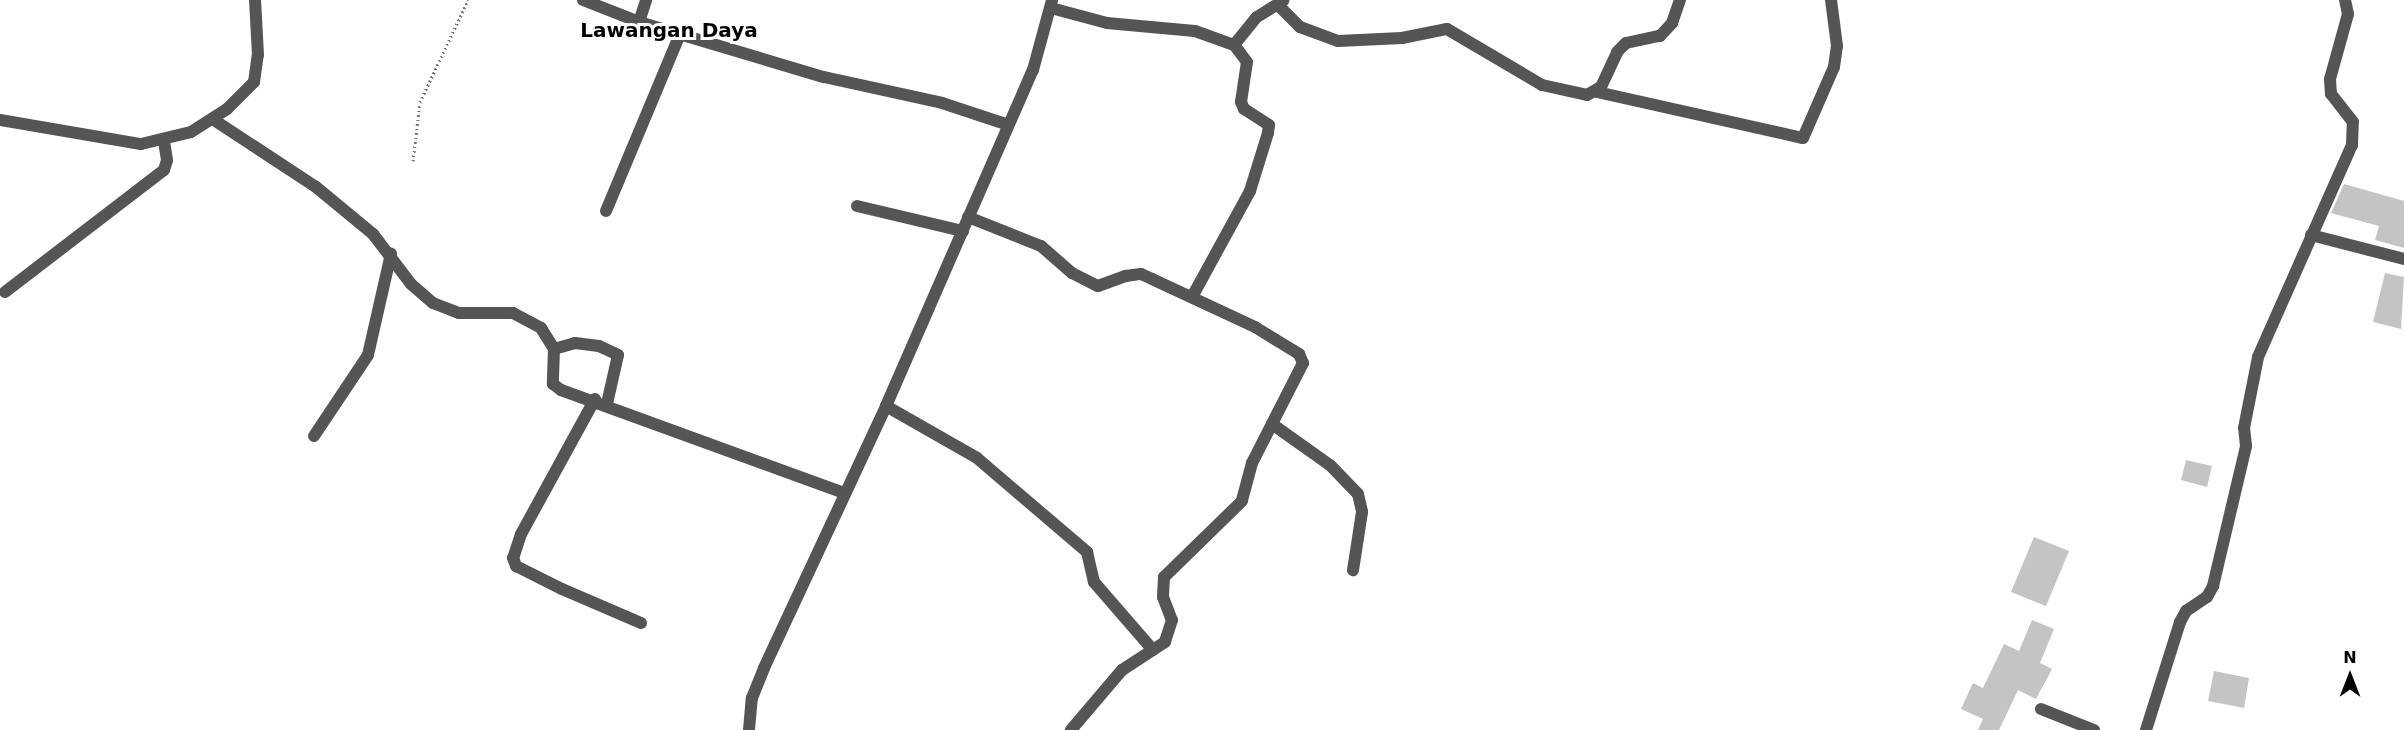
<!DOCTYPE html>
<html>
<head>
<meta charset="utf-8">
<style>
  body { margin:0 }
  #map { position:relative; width:2404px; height:730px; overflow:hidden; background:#fff; font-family:"DejaVu Sans",sans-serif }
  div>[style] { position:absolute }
  .building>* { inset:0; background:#c4c4c4 }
  .path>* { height:3px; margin-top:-1.5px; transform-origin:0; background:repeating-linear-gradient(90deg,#777 0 1.5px,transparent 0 4.5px) }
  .street>* { height:12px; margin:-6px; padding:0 6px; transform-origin:6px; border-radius:6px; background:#555 }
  span { translate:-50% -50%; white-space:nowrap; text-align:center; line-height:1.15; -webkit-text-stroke:6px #fff; paint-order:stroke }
  .quarter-label { font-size:20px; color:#000; font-weight:700 }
  .north { position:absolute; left:2320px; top:646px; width:60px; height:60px; -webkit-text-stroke:4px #fff; paint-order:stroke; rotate:0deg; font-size:16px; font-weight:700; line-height:24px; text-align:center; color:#000 }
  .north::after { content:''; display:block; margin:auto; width:21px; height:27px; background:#000; clip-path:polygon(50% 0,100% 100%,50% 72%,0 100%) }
</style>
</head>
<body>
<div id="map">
  <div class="building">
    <i style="clip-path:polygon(2344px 184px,2404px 201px,2404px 248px,2375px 240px,2379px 226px,2331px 213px)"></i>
    <i style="clip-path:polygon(2385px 273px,2404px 277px,2401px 329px,2373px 322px)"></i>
    <i style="clip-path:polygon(2186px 460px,2212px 466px,2207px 487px,2181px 480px)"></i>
    <i style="clip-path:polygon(2034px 537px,2069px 551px,2046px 606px,2011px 592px)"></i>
    <i style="clip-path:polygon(2032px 620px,2054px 629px,2040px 663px,2052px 669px,2036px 699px,2018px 690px,1999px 730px,1978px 730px,1983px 719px,1961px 709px,1973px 683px,1983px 688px,2004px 644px,2019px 651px)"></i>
    <i style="clip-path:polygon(2214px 671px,2249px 678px,2244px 708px,2208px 701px)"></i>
  </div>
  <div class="path">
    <i style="left:413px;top:161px;width:59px;rotate:-83.2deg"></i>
    <i style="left:420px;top:102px;width:113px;rotate:-64.8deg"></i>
  </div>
  <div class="street">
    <i style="left:583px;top:0;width:60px;rotate:21.4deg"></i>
    <i style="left:639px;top:22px;width:193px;rotate:16.6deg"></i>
    <i style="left:824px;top:77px;width:121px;rotate:12.4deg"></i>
    <i style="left:942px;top:103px;width:67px;rotate:18.2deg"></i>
    <i style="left:1278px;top:5px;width:31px;rotate:45deg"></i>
    <i style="left:1300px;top:27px;width:40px;rotate:20.2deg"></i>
    <i style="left:1338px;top:41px;width:64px;rotate:-2.7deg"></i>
    <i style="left:1402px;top:38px;width:46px;rotate:-11.3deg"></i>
    <i style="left:1447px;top:29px;width:110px;rotate:30.5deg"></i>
    <i style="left:1542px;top:85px;width:46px;rotate:12.5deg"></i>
    <i style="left:1587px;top:95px;width:16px;rotate:-30deg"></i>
    <i style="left:1601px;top:87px;width:38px;rotate:-65deg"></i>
    <i style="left:1617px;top:52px;width:13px;rotate:-45deg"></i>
    <i style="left:1626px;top:43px;width:35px;rotate:-12deg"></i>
    <i style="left:1660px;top:36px;width:18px;rotate:-47deg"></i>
    <i style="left:1672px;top:23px;width:24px;rotate:-71deg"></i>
    <i style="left:1051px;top:8px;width:58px;rotate:15deg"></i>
    <i style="left:1107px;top:23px;width:88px;rotate:5.2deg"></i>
    <i style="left:1195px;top:31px;width:41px;rotate:19.7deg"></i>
    <i style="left:1234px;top:45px;width:36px;rotate:-51deg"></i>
    <i style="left:1257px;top:17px;width:31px;rotate:-32deg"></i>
    <i style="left:639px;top:22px;width:23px;rotate:-72deg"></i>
    <i style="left:1597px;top:92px;width:211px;rotate:12.6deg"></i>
    <i style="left:1803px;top:138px;width:77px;rotate:-66.4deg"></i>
    <i style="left:1834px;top:67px;width:21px;rotate:-82deg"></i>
    <i style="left:1837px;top:46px;width:46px;rotate:-97.4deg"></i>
    <i style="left:0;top:120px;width:143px;rotate:9.7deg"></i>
    <i style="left:141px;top:144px;width:51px;rotate:-13.5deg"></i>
    <i style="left:191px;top:132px;width:43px;rotate:-32.6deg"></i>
    <i style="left:227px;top:109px;width:38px;rotate:-45deg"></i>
    <i style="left:254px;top:82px;width:27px;rotate:-82deg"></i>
    <i style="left:258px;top:55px;width:55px;rotate:-93.1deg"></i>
    <i style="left:214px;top:120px;width:122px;rotate:33.3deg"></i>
    <i style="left:316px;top:187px;width:74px;rotate:39.5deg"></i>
    <i style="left:373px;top:234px;width:63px;rotate:52.8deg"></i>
    <i style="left:411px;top:284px;width:29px;rotate:41deg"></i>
    <i style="left:433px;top:303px;width:28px;rotate:21deg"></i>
    <i style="left:459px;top:313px;width:54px"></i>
    <i style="left:513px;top:313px;width:32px;rotate:28deg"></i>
    <i style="left:541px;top:328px;width:25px;rotate:58deg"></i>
    <i style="left:554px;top:349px;width:35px;rotate:92deg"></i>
    <i style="left:553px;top:384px;width:10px;rotate:37deg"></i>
    <i style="left:561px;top:390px;width:301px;rotate:20deg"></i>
    <i style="left:857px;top:206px;width:109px;rotate:13.3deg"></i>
    <i style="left:606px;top:211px;width:192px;rotate:-67.3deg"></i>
    <i style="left:968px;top:217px;width:79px;rotate:21.7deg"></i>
    <i style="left:1041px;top:246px;width:41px;rotate:41.1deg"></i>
    <i style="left:1072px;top:273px;width:29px;rotate:27deg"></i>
    <i style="left:1098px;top:286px;width:30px;rotate:-20deg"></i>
    <i style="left:1126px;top:276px;width:15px;rotate:-8deg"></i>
    <i style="left:1141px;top:274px;width:12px;rotate:24deg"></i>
    <i style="left:1152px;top:279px;width:114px;rotate:25deg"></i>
    <i style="left:1255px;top:327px;width:52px;rotate:31.5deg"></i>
    <i style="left:1299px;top:354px;width:10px;rotate:66deg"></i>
    <i style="left:1303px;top:363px;width:112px;rotate:117deg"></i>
    <i style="left:1252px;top:463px;width:39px;rotate:105deg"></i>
    <i style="left:1242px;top:501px;width:109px;rotate:135.7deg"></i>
    <i style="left:1164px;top:577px;width:20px;rotate:93deg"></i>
    <i style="left:1163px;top:597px;width:25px;rotate:69deg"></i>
    <i style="left:1172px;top:620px;width:23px;rotate:108deg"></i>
    <i style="left:1165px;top:642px;width:51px;rotate:146.9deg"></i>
    <i style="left:1122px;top:670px;width:79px;rotate:130.4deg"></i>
    <i style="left:2311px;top:235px;width:96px;rotate:14.5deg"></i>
    <i style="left:5px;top:292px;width:200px;rotate:-37.5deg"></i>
    <i style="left:164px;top:170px;width:10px;rotate:-73deg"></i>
    <i style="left:167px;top:160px;width:20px;rotate:-99deg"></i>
    <i style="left:1192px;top:297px;width:121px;rotate:-61.3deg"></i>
    <i style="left:1250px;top:191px;width:61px;rotate:-72.8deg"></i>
    <i style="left:1268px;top:133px;width:8px;rotate:-83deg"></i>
    <i style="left:1269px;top:125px;width:30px;rotate:-147deg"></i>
    <i style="left:1244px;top:109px;width:8px;rotate:-113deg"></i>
    <i style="left:1241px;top:102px;width:40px;rotate:-81.5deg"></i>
    <i style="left:1247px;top:62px;width:21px;rotate:-127deg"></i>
    <i style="left:554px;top:349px;width:22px;rotate:-16deg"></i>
    <i style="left:575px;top:343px;width:24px;rotate:7deg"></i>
    <i style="left:599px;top:346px;width:21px;rotate:25deg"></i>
    <i style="left:618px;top:355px;width:50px;rotate:102.7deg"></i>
    <i style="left:595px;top:399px;width:154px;rotate:118.7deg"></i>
    <i style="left:521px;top:534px;width:25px;rotate:108deg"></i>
    <i style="left:513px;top:558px;width:9px;rotate:69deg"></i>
    <i style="left:516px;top:566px;width:51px;rotate:26.6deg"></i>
    <i style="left:562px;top:589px;width:86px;rotate:23.3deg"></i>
    <i style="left:886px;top:406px;width:105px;rotate:29.7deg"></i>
    <i style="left:977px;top:458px;width:145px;rotate:40.5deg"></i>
    <i style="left:1087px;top:552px;width:31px;rotate:77deg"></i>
    <i style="left:1094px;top:582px;width:90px;rotate:49.1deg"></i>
    <i style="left:1272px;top:424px;width:71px;rotate:35.3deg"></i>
    <i style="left:1330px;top:465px;width:40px;rotate:46deg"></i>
    <i style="left:1358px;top:494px;width:18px;rotate:77deg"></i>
    <i style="left:1362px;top:512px;width:59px;rotate:98.8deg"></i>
    <i style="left:314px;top:436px;width:97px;rotate:-56.3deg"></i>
    <i style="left:368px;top:355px;width:104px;rotate:-77.2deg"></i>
    <i style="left:2041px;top:709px;width:57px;rotate:21.6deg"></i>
    <i style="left:749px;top:730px;width:32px;rotate:-85deg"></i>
    <i style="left:752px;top:698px;width:32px;rotate:-68deg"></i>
    <i style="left:764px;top:668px;width:289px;rotate:-65deg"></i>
    <i style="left:886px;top:406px;width:367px;rotate:-66.4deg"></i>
    <i style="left:1033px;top:70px;width:73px;rotate:-74.8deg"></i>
    <i style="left:2146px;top:730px;width:113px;rotate:-72.5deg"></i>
    <i style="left:2180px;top:622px;width:13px;rotate:-61deg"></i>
    <i style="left:2186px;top:611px;width:25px;rotate:-34deg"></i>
    <i style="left:2207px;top:597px;width:13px;rotate:-61deg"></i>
    <i style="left:2213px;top:586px;width:144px;rotate:-76.7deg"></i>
    <i style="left:2246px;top:446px;width:18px;rotate:-96deg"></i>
    <i style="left:2244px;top:428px;width:72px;rotate:-78.8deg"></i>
    <i style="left:2258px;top:357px;width:232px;rotate:-66.1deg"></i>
    <i style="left:2352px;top:145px;width:23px;rotate:-88deg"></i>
    <i style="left:2353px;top:122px;width:36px;rotate:-128deg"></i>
    <i style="left:2331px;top:94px;width:15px;rotate:-94deg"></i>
    <i style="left:2330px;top:79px;width:67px;rotate:-74.5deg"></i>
    <i style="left:2348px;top:14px;width:14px;rotate:-102deg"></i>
  </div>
  <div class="quarter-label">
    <span style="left:669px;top:30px">Lawangan Daya</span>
  </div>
  <div class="north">N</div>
</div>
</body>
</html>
